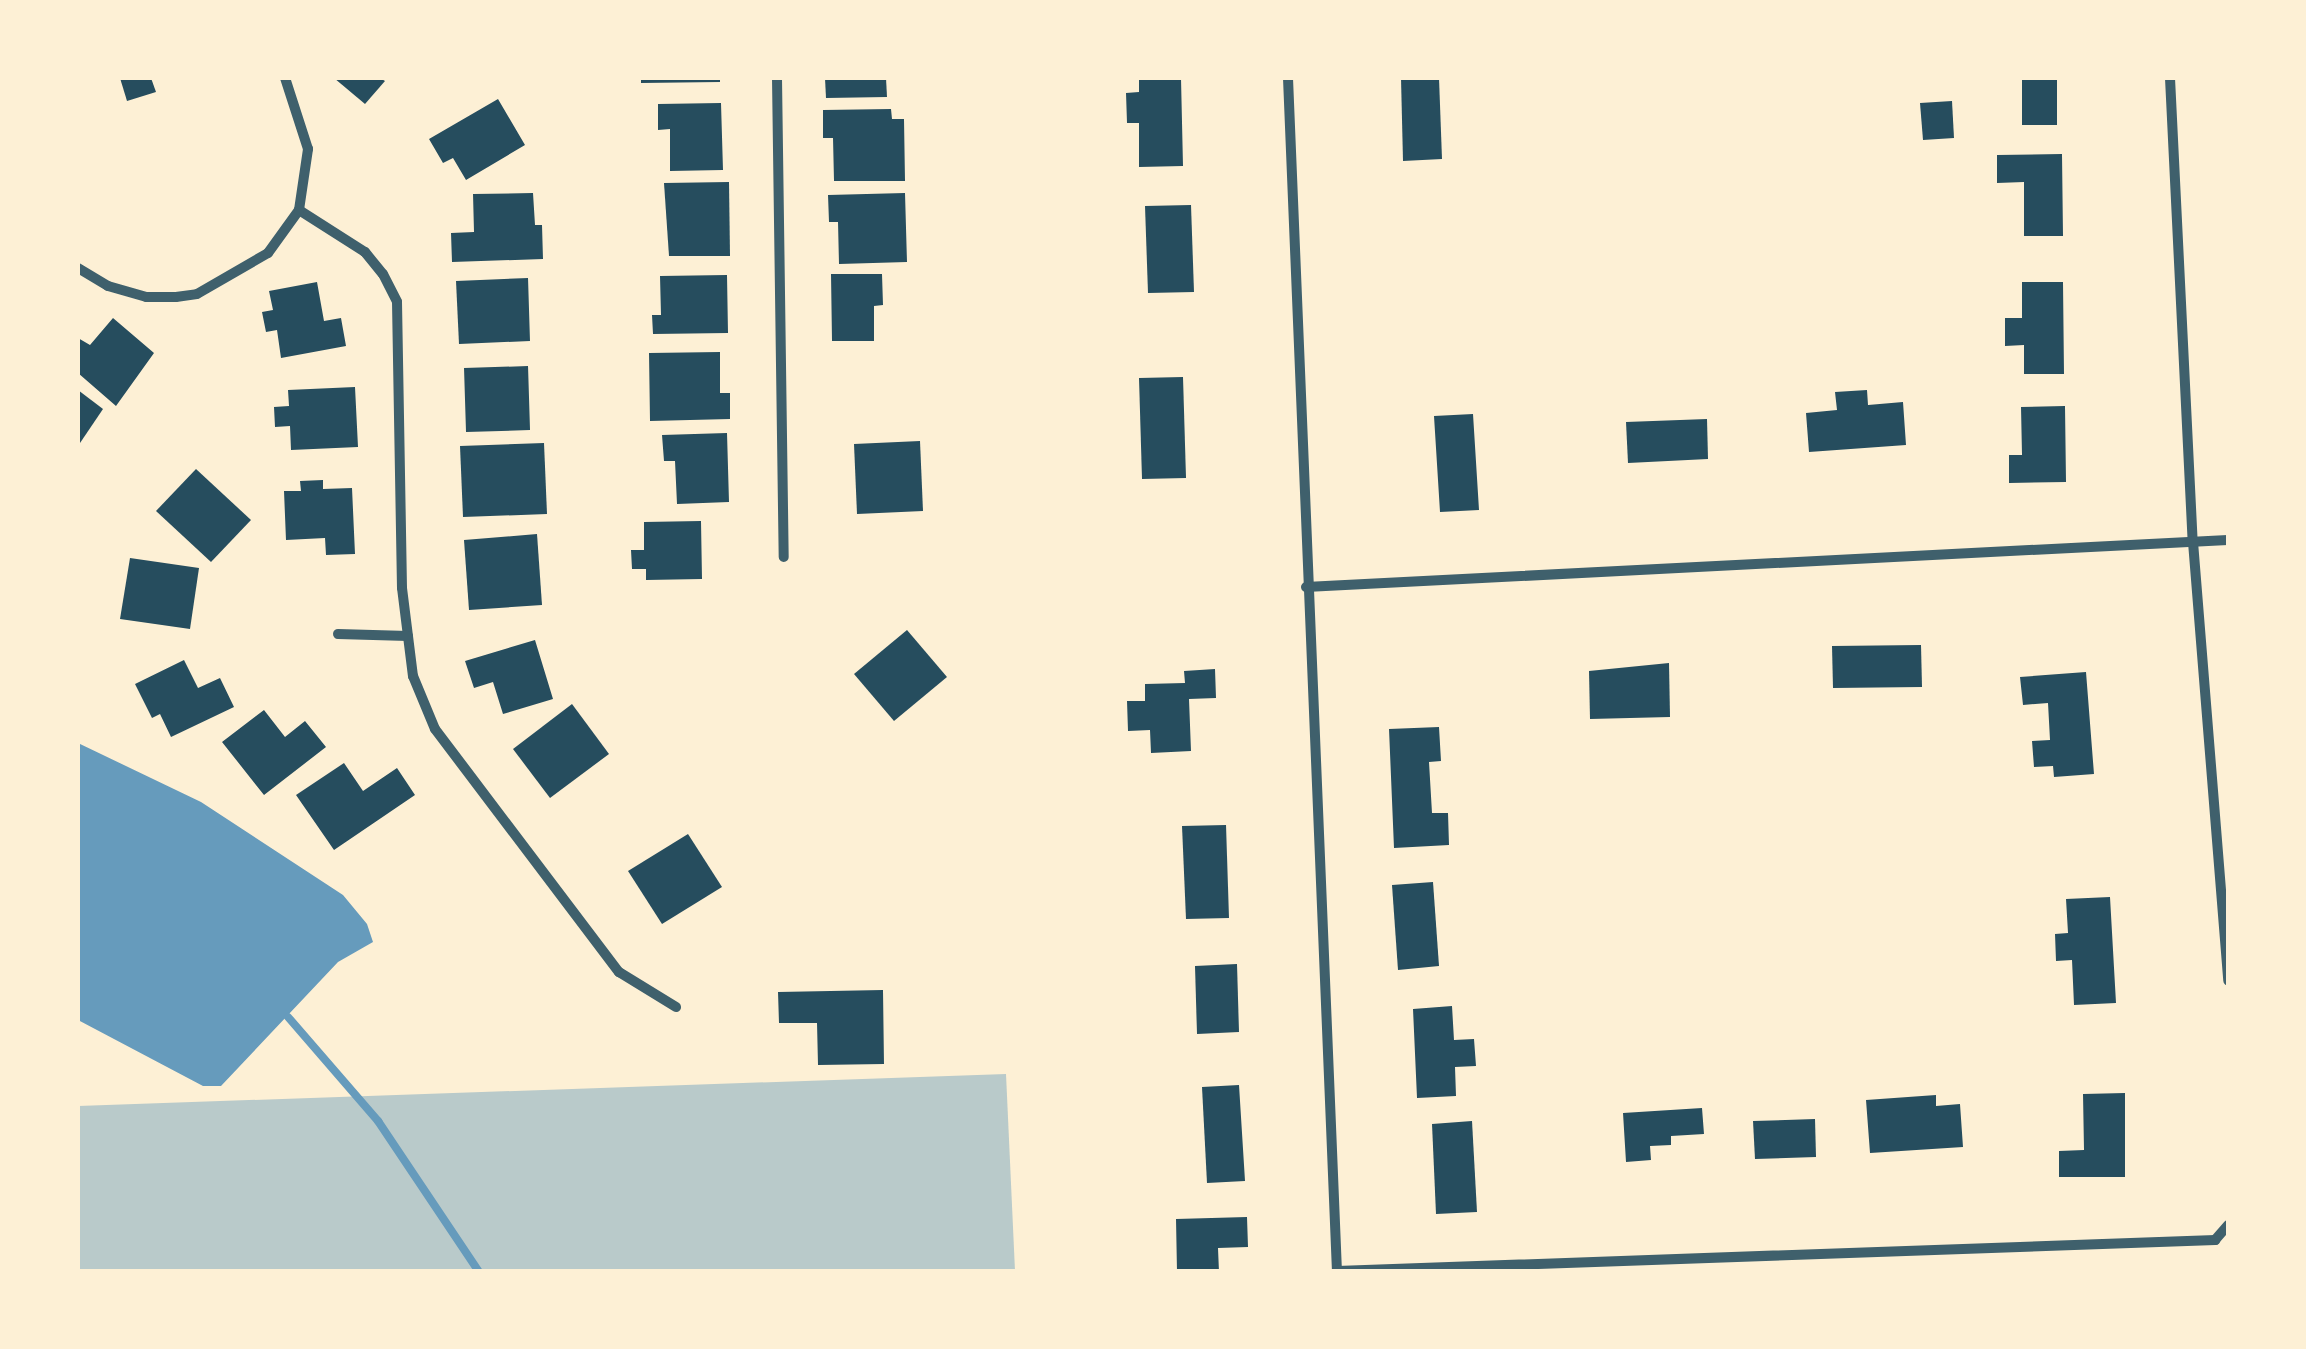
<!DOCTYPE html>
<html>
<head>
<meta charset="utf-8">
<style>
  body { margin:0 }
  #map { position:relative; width:2306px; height:1349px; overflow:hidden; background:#fdf0d5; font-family:"Fira Sans Condensed",sans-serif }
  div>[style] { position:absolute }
  .green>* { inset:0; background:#b9caca }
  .water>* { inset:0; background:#669bbc }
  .stream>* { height:8px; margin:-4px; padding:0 4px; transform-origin:4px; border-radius:4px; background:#669bbc }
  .building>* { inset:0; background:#264d5e }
  .minor>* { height:10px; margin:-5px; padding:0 5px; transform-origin:5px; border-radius:5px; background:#3f606c }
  span { translate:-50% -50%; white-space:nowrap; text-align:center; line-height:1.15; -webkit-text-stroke:9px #fdf0d5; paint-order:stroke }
  .frame { position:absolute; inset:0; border:80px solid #fdf0d5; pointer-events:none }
</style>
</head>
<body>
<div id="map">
  <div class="green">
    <i style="clip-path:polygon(1006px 1074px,1015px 1271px,78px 1271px,78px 1106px)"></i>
  </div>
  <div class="water">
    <i style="clip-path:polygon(78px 743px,201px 802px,343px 895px,367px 924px,373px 942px,338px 962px,221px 1086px,203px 1086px,78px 1020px)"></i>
  </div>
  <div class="stream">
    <i style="left:288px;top:1017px;width:138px;rotate:49.1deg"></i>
    <i style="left:378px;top:1121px;width:182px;rotate:56.2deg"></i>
  </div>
  <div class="building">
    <i style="clip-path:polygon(120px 78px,151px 78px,156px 92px,127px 101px)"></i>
    <i style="clip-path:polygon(334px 78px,380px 78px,385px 81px,365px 104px)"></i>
    <i style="clip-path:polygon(641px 78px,720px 78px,720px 82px,641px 83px)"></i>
    <i style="clip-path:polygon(825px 78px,886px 78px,887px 97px,826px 98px)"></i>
    <i style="clip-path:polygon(1139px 78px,1181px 78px,1183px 166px,1139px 167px,1139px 123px,1127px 123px,1126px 93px,1139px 92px)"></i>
    <i style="clip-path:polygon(1401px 78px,1439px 78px,1442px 159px,1403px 161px)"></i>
    <i style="clip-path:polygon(2022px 78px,2057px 78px,2057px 125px,2022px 125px)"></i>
    <i style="clip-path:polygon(498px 99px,525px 145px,466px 180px,453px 158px,443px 163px,429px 139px)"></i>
    <i style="clip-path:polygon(1952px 101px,1954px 138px,1923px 140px,1920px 103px)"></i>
    <i style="clip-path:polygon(721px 103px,723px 170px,670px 171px,670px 129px,658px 130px,658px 104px)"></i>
    <i style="clip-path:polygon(891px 109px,892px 119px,904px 119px,905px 181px,834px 181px,833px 138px,823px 138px,823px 110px)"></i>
    <i style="clip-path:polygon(2062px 154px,2063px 236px,2024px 236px,2024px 182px,1997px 183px,1997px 155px)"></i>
    <i style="clip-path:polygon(729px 182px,730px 256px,669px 256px,664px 183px)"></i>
    <i style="clip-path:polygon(533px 193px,535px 225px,542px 225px,543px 259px,452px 262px,451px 233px,474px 232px,473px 194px)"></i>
    <i style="clip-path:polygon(905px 193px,907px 262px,839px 264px,838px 222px,829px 222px,828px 195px)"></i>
    <i style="clip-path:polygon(1191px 205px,1194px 292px,1148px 293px,1145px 206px)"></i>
    <i style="clip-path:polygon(831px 274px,882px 274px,883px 305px,874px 306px,874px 341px,832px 341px)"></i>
    <i style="clip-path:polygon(727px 275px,728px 333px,653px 334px,652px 315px,661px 315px,660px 276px)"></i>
    <i style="clip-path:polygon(528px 278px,530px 341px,459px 344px,456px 281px)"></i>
    <i style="clip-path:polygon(317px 282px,324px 321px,341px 318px,346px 346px,281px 358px,277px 330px,266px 332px,262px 312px,273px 310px,269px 291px)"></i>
    <i style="clip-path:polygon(2022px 282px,2063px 282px,2064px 374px,2024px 374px,2024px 345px,2005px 346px,2005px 318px,2022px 318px)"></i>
    <i style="clip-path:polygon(113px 318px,154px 353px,116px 406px,78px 373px,78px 338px,90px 345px)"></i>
    <i style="clip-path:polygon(720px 352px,720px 393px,730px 393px,730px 419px,650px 421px,649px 353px)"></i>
    <i style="clip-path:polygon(528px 366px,530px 430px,466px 432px,464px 368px)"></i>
    <i style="clip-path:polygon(1183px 377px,1186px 478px,1142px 479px,1139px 378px)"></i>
    <i style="clip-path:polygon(355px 387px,358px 447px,291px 450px,290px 426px,275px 427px,274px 407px,289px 406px,288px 390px)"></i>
    <i style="clip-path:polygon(78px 390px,103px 409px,78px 446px)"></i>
    <i style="clip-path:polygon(1867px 390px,1868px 405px,1903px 402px,1906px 445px,1809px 452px,1806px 413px,1837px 410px,1835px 392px)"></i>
    <i style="clip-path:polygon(2065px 406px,2066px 482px,2009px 483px,2009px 455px,2022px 455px,2021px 407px)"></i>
    <i style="clip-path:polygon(1473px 414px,1479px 510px,1440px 512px,1434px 416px)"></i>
    <i style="clip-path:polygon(1707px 419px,1708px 459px,1628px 463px,1626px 422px)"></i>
    <i style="clip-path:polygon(727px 433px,729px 502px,677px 504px,675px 461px,664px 461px,662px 435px)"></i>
    <i style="clip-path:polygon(920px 441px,923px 511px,857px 514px,854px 444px)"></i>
    <i style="clip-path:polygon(544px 443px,547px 514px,463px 517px,460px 446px)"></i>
    <i style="clip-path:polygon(196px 469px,251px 520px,211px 562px,156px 511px)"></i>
    <i style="clip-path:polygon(323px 480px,323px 489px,352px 488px,355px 554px,326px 555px,325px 538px,286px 540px,284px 491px,301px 491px,300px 481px)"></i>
    <i style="clip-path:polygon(701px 521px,702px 579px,646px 580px,646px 569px,632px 569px,631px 550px,644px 550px,644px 522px)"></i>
    <i style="clip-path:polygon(537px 534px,542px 605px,469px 610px,464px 540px)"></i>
    <i style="clip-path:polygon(130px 558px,199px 568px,190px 629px,120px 619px)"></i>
    <i style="clip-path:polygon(907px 630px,947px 677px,894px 721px,854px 674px)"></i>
    <i style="clip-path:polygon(535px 640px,553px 699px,503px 714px,493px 682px,474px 688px,465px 661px)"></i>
    <i style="clip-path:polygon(1921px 645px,1922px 687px,1833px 688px,1832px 646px)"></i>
    <i style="clip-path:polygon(184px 660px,198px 688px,220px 678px,234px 707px,171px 737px,160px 714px,152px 718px,135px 684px)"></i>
    <i style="clip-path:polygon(1669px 663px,1670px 717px,1590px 719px,1589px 671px)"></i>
    <i style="clip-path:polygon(1215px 669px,1216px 698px,1189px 699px,1191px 751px,1151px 753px,1150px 730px,1128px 731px,1127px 701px,1145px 701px,1145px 684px,1185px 683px,1184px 671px)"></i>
    <i style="clip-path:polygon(2086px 672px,2094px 774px,2054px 777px,2053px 766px,2034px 767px,2032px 741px,2050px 740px,2048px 703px,2023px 705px,2020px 677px)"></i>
    <i style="clip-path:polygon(572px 704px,609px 754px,550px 798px,513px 749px)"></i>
    <i style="clip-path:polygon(264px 710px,285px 737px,305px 721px,326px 747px,264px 795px,222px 742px)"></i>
    <i style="clip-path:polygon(1439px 727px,1441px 761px,1429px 762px,1432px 813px,1448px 813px,1449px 845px,1394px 848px,1389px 729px)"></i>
    <i style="clip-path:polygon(344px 763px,363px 791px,397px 768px,415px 795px,334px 850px,296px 795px)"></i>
    <i style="clip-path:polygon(1226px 825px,1229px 918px,1186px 919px,1182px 826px)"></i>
    <i style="clip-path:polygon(688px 834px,722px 887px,662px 924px,628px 871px)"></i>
    <i style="clip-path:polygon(1433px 882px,1439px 966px,1398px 970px,1392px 885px)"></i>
    <i style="clip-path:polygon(2110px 897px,2116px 1003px,2074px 1005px,2072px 960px,2056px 961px,2055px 934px,2068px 933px,2066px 899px)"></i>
    <i style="clip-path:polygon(1237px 964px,1239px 1032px,1197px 1034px,1195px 966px)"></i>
    <i style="clip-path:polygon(883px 990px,884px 1064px,818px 1065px,817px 1023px,779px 1023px,778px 992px)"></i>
    <i style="clip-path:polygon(1452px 1006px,1454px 1040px,1474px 1039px,1476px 1066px,1455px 1067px,1456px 1096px,1417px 1098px,1413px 1009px)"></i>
    <i style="clip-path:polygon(1239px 1085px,1245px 1181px,1207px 1183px,1202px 1087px)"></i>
    <i style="clip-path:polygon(2125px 1093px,2125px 1177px,2059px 1177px,2059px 1151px,2084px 1150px,2083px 1094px)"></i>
    <i style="clip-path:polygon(1936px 1095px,1936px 1106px,1960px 1104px,1963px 1147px,1870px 1153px,1866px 1100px)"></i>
    <i style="clip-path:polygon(1702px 1108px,1704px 1134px,1671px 1136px,1671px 1145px,1650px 1146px,1651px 1160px,1626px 1162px,1623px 1113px)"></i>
    <i style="clip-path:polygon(1815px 1119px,1816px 1157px,1755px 1159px,1753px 1121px)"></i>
    <i style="clip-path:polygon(1472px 1121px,1477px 1212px,1436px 1214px,1432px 1124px)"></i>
    <i style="clip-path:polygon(1247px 1217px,1248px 1247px,1218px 1248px,1219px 1272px,1177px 1272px,1176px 1219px)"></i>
  </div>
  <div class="minor">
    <i style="left:777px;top:78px;width:479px;rotate:89.2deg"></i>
    <i style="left:1288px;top:78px;width:1195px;rotate:87.65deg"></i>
    <i style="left:2170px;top:78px;width:465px;rotate:87.2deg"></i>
    <i style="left:2193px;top:542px;width:440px;rotate:85.4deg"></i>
    <i style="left:299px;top:210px;width:78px;rotate:32.5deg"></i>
    <i style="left:365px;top:252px;width:28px;rotate:51deg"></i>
    <i style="left:383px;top:274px;width:31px;rotate:63deg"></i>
    <i style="left:397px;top:302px;width:286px;rotate:89deg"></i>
    <i style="left:402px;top:588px;width:89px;rotate:82.9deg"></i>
    <i style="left:413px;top:676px;width:57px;rotate:67.5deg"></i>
    <i style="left:435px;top:729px;width:305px;rotate:52.9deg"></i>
    <i style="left:619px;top:972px;width:67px;rotate:31.6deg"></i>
    <i style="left:78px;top:268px;width:35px;rotate:31deg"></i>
    <i style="left:108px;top:286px;width:40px;rotate:16deg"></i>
    <i style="left:146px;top:297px;width:30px"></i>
    <i style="left:176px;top:297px;width:21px;rotate:-8deg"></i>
    <i style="left:197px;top:294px;width:82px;rotate:-30deg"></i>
    <i style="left:268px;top:253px;width:53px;rotate:-54.2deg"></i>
    <i style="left:299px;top:210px;width:62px;rotate:-81.6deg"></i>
    <i style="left:308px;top:149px;width:75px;rotate:-107.9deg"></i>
    <i style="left:1306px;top:587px;width:923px;rotate:-2.92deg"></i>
    <i style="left:338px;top:634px;width:70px;rotate:1.6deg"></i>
    <i style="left:1337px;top:1271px;width:879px;rotate:-2.02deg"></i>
    <i style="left:2215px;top:1240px;width:20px;rotate:-49deg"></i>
  </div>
  <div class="frame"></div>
</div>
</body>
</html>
